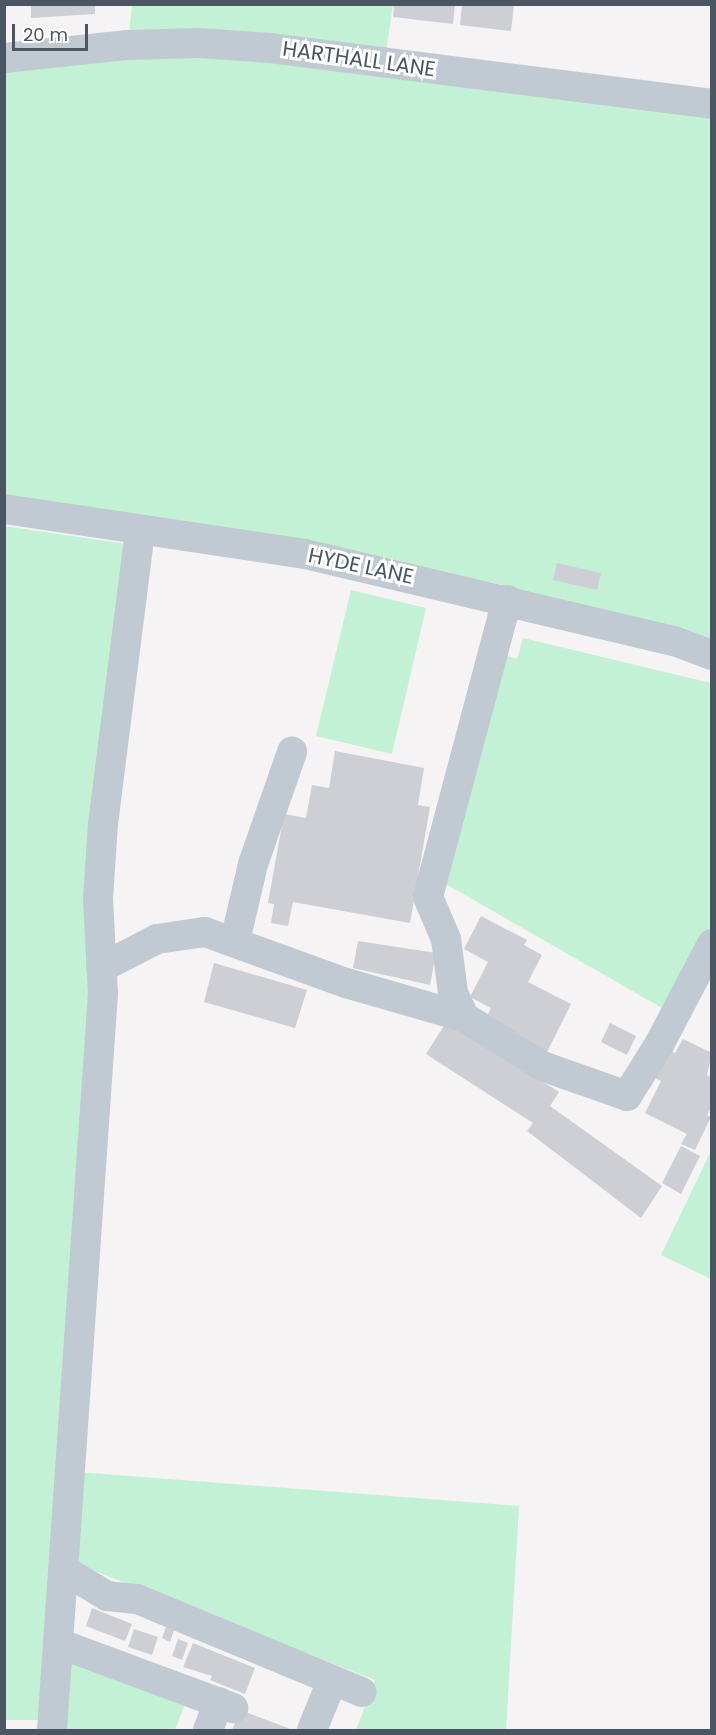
<!DOCTYPE html>
<html>
<head>
<meta charset="utf-8">
<style>
  body { margin:0 }
  #map { position:relative; width:716px; height:1735px; overflow:hidden; background:#f5f3f3; font-family:Poppins,sans-serif }
  div>[style] { position:absolute }
  .green>* { inset:0; background:#c3f1d5 }
  .building>* { inset:0; background:#cdcfd5 }
  .minor>* { height:30px; margin:-15px; padding:0 15px; transform-origin:15px; border-radius:15px; background:#c1cad2 }
  span { translate:-50% -50%; white-space:nowrap; text-align:center; line-height:1.15; -webkit-text-stroke:6px #fff; paint-order:stroke }
  .street-label { font-size:21px; color:#4a5661 }
  .frame { position:absolute; inset:0; border:6px solid #4a5661; pointer-events:none }
  .scale { position:absolute; left:12px; top:24px; width:76px; height:27px; box-sizing:border-box; border:3px solid #4a5661; border-top:0; padding-left:8px; font-size:18px; line-height:21px; white-space:nowrap; color:#4a5661; -webkit-text-stroke:4px #fff; paint-order:stroke }
</style>
</head>
<body>
<div id="map">
  <div class="green">
    <i style="clip-path:polygon(132px 5px,393px 5px,386px 51px,129px 33px)"></i>
    <i style="clip-path:polygon(238px 53px,711px 110px,711px 642px,495px 583px,302px 543px,5px 498px,4px 73px,46px 62px)"></i>
    <i style="clip-path:polygon(4px 526px,133px 545px,90px 968px,45px 1720px,4px 1720px)"></i>
    <i style="clip-path:polygon(351px 590px,426px 608px,392px 754px,316px 736px)"></i>
    <i style="clip-path:polygon(523px 638px,711px 683px,711px 925px,669px 1012px,444px 883px,501px 654px,517px 659px)"></i>
    <i style="clip-path:polygon(711px 1151px,711px 1279px,661px 1255px)"></i>
    <i style="clip-path:polygon(77px 1472px,519px 1506px,506px 1730px,356px 1730px,375px 1680px,69px 1561px)"></i>
    <i style="clip-path:polygon(62px 1654px,186px 1701px,175px 1730px,61px 1730px)"></i>
  </div>
  <div class="building">
    <i style="clip-path:polygon(31px 4px,95px 4px,95px 14px,31px 18px)"></i>
    <i style="clip-path:polygon(394px 4px,455px 4px,453px 24px,393px 17px)"></i>
    <i style="clip-path:polygon(462px 4px,514px 4px,511px 31px,460px 25px)"></i>
    <i style="clip-path:polygon(557px 563px,601px 573px,597px 590px,553px 580px)"></i>
    <i style="clip-path:polygon(335px 751px,424px 768px,418px 805px,430px 807px,410px 923px,293px 902px,288px 926px,271px 923px,274px 904px,268px 903px,284px 814px,306px 818px,312px 785px,329px 788px)"></i>
    <i style="clip-path:polygon(481px 916px,527px 940px,524px 945px,542px 955px,528px 982px,571px 1004px,547px 1052px,485px 1020px,491px 1008px,470px 997px,488px 962px,464px 949px)"></i>
    <i style="clip-path:polygon(358px 941px,436px 953px,430px 985px,353px 968px)"></i>
    <i style="clip-path:polygon(214px 963px,307px 990px,295px 1028px,204px 1002px)"></i>
    <i style="clip-path:polygon(447px 1021px,559px 1092px,550px 1106px,662px 1186px,641px 1218px,527px 1131px,533px 1123px,426px 1054px)"></i>
    <i style="clip-path:polygon(610px 1023px,636px 1036px,627px 1055px,601px 1042px)"></i>
    <i style="clip-path:polygon(683px 1039px,712px 1053px,707px 1075px,712px 1078px,712px 1106px,707px 1115px,711px 1117px,695px 1150px,681px 1144px,687px 1134px,645px 1113px,661px 1081px,653px 1077px,667px 1049px,675px 1053px)"></i>
    <i style="clip-path:polygon(681px 1146px,700px 1156px,681px 1194px,662px 1183px)"></i>
    <i style="clip-path:polygon(92px 1608px,132px 1624px,125px 1641px,86px 1626px)"></i>
    <i style="clip-path:polygon(166px 1627px,174px 1630px,170px 1642px,162px 1638px)"></i>
    <i style="clip-path:polygon(134px 1629px,158px 1637px,152px 1655px,128px 1647px)"></i>
    <i style="clip-path:polygon(178px 1639px,188px 1643px,182px 1660px,172px 1656px)"></i>
    <i style="clip-path:polygon(193px 1643px,255px 1668px,245px 1694px,210px 1680px,212px 1676px,183px 1667px)"></i>
    <i style="clip-path:polygon(240px 1710px,293px 1730px,232px 1730px)"></i>
  </div>
  <div class="minor">
    <i style="left:4px;top:58px;width:125px;rotate:-6deg"></i>
    <i style="left:128px;top:45px;width:71px;rotate:-1.6deg"></i>
    <i style="left:199px;top:43px;width:71px;rotate:4deg"></i>
    <i style="left:270px;top:48px;width:446px;rotate:7.2deg"></i>
    <i style="left:4px;top:509px;width:304px;rotate:8.5deg"></i>
    <i style="left:305px;top:554px;width:379px;rotate:13.3deg"></i>
    <i style="left:674px;top:641px;width:40px;rotate:20.2deg"></i>
    <i style="left:507px;top:600px;width:307px;rotate:104.9deg"></i>
    <i style="left:428px;top:897px;width:46px;rotate:66.8deg"></i>
    <i style="left:446px;top:939px;width:54px;rotate:82.6deg"></i>
    <i style="left:453px;top:993px;width:26px;rotate:65deg"></i>
    <i style="left:464px;top:1017px;width:92px;rotate:32.1deg"></i>
    <i style="left:542px;top:1066px;width:90px;rotate:19.4deg"></i>
    <i style="left:627px;top:1096px;width:62px;rotate:-58.1deg"></i>
    <i style="left:660px;top:1043px;width:112px;rotate:-62.3deg"></i>
    <i style="left:235px;top:941px;width:79px;rotate:-76.8deg"></i>
    <i style="left:253px;top:864px;width:119px;rotate:-70.8deg"></i>
    <i style="left:101px;top:968px;width:63px;rotate:-27.4deg"></i>
    <i style="left:157px;top:939px;width:49px;rotate:-8.3deg"></i>
    <i style="left:205px;top:932px;width:150px;rotate:19.9deg"></i>
    <i style="left:346px;top:983px;width:123px;rotate:16.1deg"></i>
    <i style="left:64px;top:1570px;width:50px;rotate:31.2deg"></i>
    <i style="left:107px;top:1596px;width:30px;rotate:6deg"></i>
    <i style="left:137px;top:1599px;width:243px;rotate:22.5deg"></i>
    <i style="left:58px;top:1643px;width:187px;rotate:20.4deg"></i>
    <i style="left:52px;top:1730px;width:738px;rotate:-86.04deg"></i>
    <i style="left:103px;top:994px;width:96px;rotate:-93deg"></i>
    <i style="left:98px;top:898px;width:74px;rotate:-86.1deg"></i>
    <i style="left:103px;top:824px;width:296px;rotate:-82.8deg"></i>
    <i style="left:208px;top:1730px;width:30px;rotate:-69deg"></i>
    <i style="left:312px;top:1730px;width:53px;rotate:-67.8deg"></i>
  </div>
  <div class="street-label">
    <span style="left:359px;top:59px;rotate:8deg">HARTHALL LANE</span>
    <span style="left:361px;top:566px;rotate:12deg">HYDE LANE</span>
  </div>
  <div class="frame"></div>
  <div class="scale">20 m</div>
</div>
</body>
</html>
